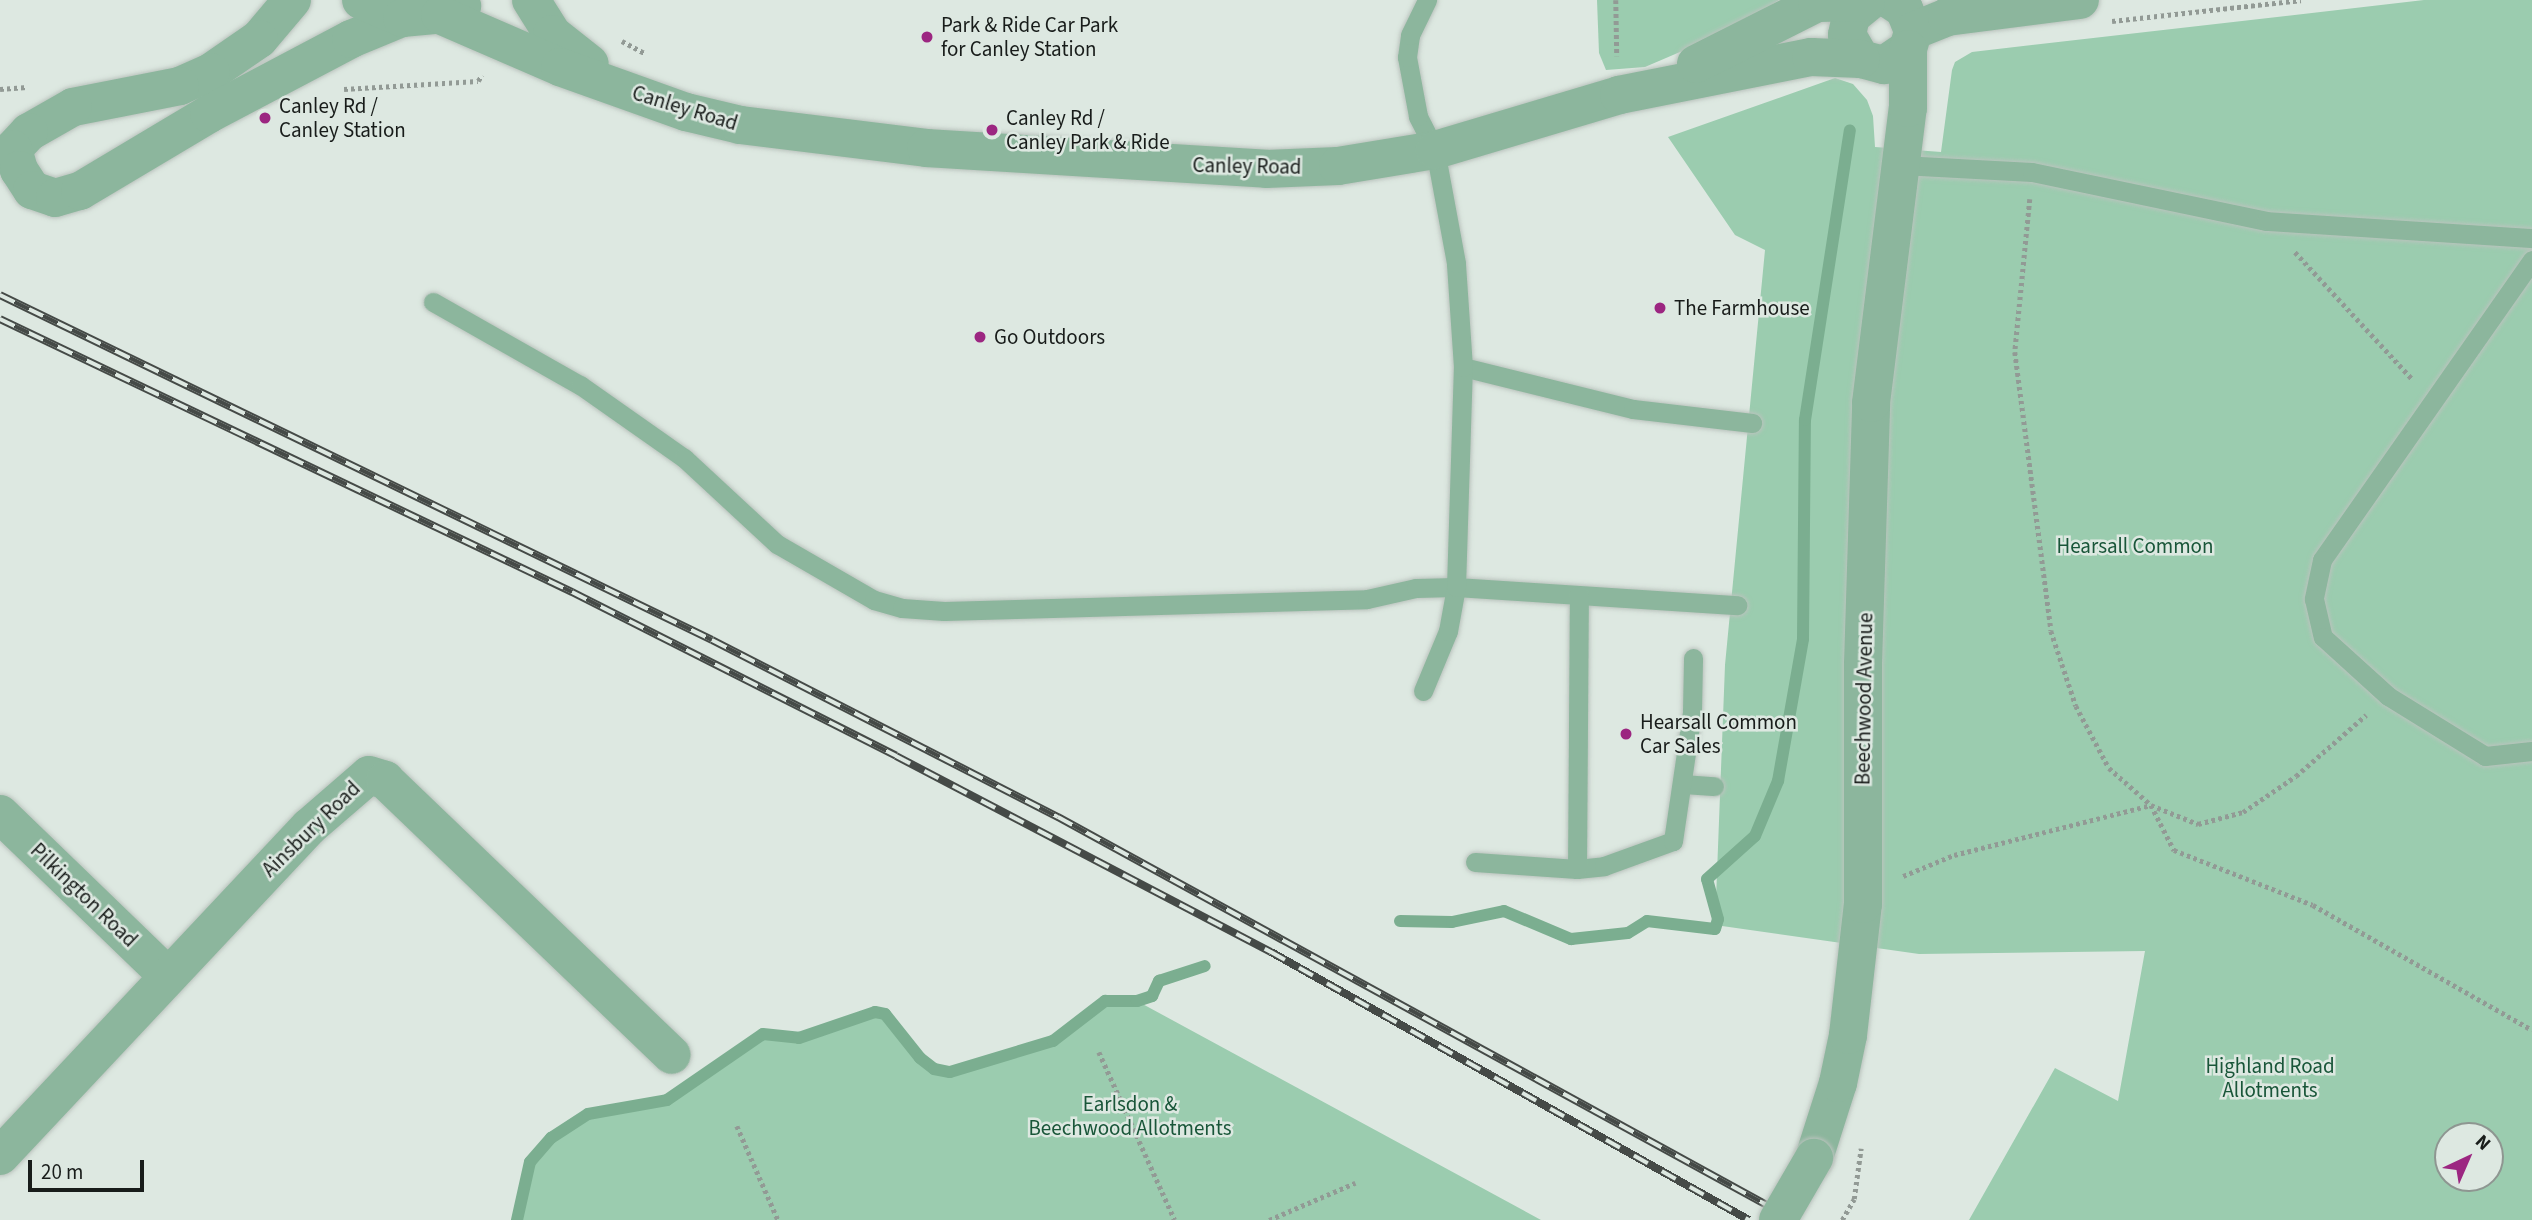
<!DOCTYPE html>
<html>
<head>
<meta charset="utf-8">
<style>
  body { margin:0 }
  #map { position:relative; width:2532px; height:1220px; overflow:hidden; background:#dde8e1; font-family:"Source Sans 3",sans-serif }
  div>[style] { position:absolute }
  .green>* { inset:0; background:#9bccaf }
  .stream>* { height:12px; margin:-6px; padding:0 6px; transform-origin:6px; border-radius:6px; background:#7bae90 }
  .path>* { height:4.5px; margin-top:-2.25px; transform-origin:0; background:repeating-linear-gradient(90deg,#929a95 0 3.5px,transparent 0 7px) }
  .roads { filter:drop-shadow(0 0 2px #bac3bd) drop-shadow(0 0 2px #bac3bd) }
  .service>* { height:19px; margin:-9.5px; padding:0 9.5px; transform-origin:9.5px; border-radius:9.5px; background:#8cb69d }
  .minor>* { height:38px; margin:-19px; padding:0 19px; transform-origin:19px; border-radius:19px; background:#8cb69d }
  .tertiary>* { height:38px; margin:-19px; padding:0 19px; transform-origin:19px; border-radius:19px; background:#8cb69d }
  .rail>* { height:8px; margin-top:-4px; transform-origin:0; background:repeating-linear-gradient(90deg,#dde8e1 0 16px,#454a47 0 32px); box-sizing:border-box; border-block:2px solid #454a47 }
  .bridges { filter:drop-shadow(0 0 2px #bac3bd) drop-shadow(0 0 2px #bac3bd) }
  .tertiary-bridge>* { height:38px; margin:-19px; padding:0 19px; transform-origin:19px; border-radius:19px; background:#8cb69d }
  .dots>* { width:19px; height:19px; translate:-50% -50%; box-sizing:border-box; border:4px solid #dde8e1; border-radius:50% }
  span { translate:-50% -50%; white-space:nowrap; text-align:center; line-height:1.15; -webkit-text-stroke:5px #dde8e1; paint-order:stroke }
  .poi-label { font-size:21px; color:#181c1a }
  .left { translate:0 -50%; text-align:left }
  .street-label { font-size:21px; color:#181c1a }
  .park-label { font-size:21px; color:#195639 }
  .north { position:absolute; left:2434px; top:1122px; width:70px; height:70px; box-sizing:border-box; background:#dde8e1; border:2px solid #8e9691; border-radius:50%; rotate:44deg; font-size:19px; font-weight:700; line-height:28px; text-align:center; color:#181c1a }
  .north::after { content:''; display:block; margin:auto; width:24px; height:32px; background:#9c2681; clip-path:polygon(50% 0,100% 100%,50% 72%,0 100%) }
  .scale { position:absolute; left:28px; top:1160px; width:116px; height:32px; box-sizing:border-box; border:4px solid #181c1a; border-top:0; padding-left:9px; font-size:21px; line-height:24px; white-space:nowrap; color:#181c1a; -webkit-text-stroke:5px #dde8e1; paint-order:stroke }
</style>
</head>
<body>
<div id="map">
  <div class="green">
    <i style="clip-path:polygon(1597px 0,1779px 0,1736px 28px,1645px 67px,1606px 70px,1599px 53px)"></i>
    <i style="clip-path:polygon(evenodd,2424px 0,2532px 0,2532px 1220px,1969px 1220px,2055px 1068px,2118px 1101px,2145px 951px,1919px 954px,1715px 925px,1725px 665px,1765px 250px,1735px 235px,1668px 137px,1835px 78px,1853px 84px,1867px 100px,1873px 116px,1875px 147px,1941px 152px,1952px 70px,1955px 62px,1972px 52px,2424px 0,2448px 1136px,2490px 1136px,2490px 1178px,2448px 1178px,2448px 1136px)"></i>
    <i style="clip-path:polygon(1121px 998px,1137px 1001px,1541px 1220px,517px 1220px,530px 1162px,551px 1138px,588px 1114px,667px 1100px,763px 1034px,799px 1038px,875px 1012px,885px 1014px,920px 1058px,934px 1069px,950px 1072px,1053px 1041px,1105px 1001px)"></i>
  </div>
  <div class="stream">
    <i style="left:1400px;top:921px;width:52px;rotate:1.1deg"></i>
    <i style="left:1452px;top:922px;width:53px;rotate:-11.9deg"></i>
    <i style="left:1504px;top:911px;width:73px;rotate:22.7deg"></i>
    <i style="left:1571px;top:939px;width:57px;rotate:-6deg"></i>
    <i style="left:1628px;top:933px;width:22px;rotate:-32deg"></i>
    <i style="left:1647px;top:921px;width:68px;rotate:6.7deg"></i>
    <i style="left:1715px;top:929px;width:10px;rotate:-73deg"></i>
    <i style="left:1718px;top:919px;width:41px;rotate:-105.4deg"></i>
    <i style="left:1707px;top:879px;width:64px;rotate:-41.9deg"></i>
    <i style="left:1755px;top:836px;width:60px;rotate:-67.3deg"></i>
    <i style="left:1778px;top:781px;width:144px;rotate:-80deg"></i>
    <i style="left:1803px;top:639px;width:219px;rotate:-89.5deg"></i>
    <i style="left:1805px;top:420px;width:293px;rotate:-81.2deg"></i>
    <i style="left:517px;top:1220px;width:59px;rotate:-77.4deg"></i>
    <i style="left:530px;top:1162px;width:32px;rotate:-49deg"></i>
    <i style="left:551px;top:1138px;width:44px;rotate:-33deg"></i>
    <i style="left:588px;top:1114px;width:80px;rotate:-10deg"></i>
    <i style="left:667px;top:1100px;width:116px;rotate:-34.5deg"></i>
    <i style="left:763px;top:1034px;width:36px;rotate:6deg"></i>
    <i style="left:799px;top:1038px;width:80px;rotate:-18.9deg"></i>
    <i style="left:875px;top:1012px;width:10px;rotate:11deg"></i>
    <i style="left:885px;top:1014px;width:56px;rotate:51.5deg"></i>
    <i style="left:920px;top:1058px;width:18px;rotate:38deg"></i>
    <i style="left:934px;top:1069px;width:16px;rotate:11deg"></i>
    <i style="left:950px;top:1072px;width:108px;rotate:-16.8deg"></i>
    <i style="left:1053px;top:1041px;width:66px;rotate:-37.6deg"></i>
    <i style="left:1105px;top:1001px;width:32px"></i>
    <i style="left:1137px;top:1001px;width:16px;rotate:-18deg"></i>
    <i style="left:1152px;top:996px;width:17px;rotate:-65deg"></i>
    <i style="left:1159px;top:981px;width:48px;rotate:-18.1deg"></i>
  </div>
  <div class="path">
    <i style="left:1616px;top:0;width:56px;rotate:89deg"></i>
    <i style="left:2112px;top:21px;width:190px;rotate:-6.3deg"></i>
    <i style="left:622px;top:41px;width:26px;rotate:28deg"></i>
    <i style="left:0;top:89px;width:27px;rotate:-4deg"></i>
    <i style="left:344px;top:89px;width:134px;rotate:-3.4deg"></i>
    <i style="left:478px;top:81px;width:7px;rotate:-56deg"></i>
    <i style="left:2030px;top:199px;width:154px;rotate:95.6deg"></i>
    <i style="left:2015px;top:352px;width:281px;rotate:82.6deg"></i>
    <i style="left:2051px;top:631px;width:79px;rotate:71.6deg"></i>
    <i style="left:2076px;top:706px;width:70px;rotate:62deg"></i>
    <i style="left:2109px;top:768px;width:56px;rotate:41.4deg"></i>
    <i style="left:2151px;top:805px;width:51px;rotate:22deg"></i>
    <i style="left:2198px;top:824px;width:47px;rotate:-14.9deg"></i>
    <i style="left:2243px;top:812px;width:64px;rotate:-34.2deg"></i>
    <i style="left:2296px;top:776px;width:93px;rotate:-41.1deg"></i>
    <i style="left:2295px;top:252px;width:173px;rotate:47.3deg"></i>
    <i style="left:1903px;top:876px;width:55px;rotate:-22.4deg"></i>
    <i style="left:1954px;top:855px;width:203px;rotate:-14.2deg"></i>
    <i style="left:2151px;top:805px;width:51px;rotate:62.9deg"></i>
    <i style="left:2174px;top:850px;width:149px;rotate:21.6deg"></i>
    <i style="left:2313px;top:905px;width:252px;rotate:29.7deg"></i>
    <i style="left:1099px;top:1052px;width:184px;rotate:65.7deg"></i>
    <i style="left:737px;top:1126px;width:103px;rotate:66.4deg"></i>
    <i style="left:1269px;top:1220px;width:94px;rotate:-23.3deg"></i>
    <i style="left:1842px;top:1220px;width:24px;rotate:-60deg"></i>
    <i style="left:1854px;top:1199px;width:51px;rotate:-82.2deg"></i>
  </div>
  <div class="roads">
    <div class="service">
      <i style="left:1901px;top:165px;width:131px;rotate:3.1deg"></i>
      <i style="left:2032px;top:172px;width:239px;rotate:11.8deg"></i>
      <i style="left:2266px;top:221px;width:267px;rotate:3.7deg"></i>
      <i style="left:2532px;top:260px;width:366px;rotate:125deg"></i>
      <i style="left:2322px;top:560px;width:40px;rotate:102deg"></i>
      <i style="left:2314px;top:599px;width:39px;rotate:77deg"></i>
      <i style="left:2323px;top:637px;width:88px;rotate:42.2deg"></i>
      <i style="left:2388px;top:696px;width:114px;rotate:31.7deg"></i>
      <i style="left:2485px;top:756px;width:47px;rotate:-6.1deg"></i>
      <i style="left:433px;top:302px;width:169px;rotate:29.5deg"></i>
      <i style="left:580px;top:385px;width:127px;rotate:35.1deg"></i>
      <i style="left:684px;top:458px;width:127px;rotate:42.8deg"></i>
      <i style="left:777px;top:544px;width:112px;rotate:30deg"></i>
      <i style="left:874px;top:600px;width:29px;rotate:16deg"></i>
      <i style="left:902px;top:608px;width:42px;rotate:4.1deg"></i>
      <i style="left:944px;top:611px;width:423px;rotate:-1.6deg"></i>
      <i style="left:1367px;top:599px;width:50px;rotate:-12.7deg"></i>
      <i style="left:1416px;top:588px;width:40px;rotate:-1.4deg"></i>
      <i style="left:1456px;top:587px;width:282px;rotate:3.7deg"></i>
      <i style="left:1463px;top:367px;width:175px;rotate:13.9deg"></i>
      <i style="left:1633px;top:409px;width:120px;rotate:6.7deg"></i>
      <i style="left:1423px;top:691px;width:65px;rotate:-67.4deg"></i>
      <i style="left:1448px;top:631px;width:45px;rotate:-79.7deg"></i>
      <i style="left:1456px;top:587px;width:220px;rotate:-88.2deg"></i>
      <i style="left:1463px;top:367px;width:104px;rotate:-93.9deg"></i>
      <i style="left:1456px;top:263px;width:115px;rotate:-100.5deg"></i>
      <i style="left:1435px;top:150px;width:38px;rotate:-117deg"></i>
      <i style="left:1418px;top:116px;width:60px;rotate:-100.6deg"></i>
      <i style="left:1407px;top:57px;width:22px;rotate:-82deg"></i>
      <i style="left:1410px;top:35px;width:39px;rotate:-64deg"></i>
      <i style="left:1682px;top:784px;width:32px;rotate:4deg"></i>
      <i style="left:1475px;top:862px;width:102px;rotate:3.9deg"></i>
      <i style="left:1577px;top:869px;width:27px;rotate:-6deg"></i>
      <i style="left:1604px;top:866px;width:73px;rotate:-19.9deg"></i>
      <i style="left:1673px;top:841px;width:130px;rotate:-81.6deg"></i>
      <i style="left:1692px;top:712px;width:54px;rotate:-88.9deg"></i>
      <i style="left:1577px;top:869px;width:274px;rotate:-89.6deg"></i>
    </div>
    <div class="minor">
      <i style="left:292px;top:0;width:51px;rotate:130.2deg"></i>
      <i style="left:259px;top:39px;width:58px;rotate:145.5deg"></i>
      <i style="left:211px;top:72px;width:34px;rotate:156deg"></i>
      <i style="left:180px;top:86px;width:109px;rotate:168.9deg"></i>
      <i style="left:73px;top:107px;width:51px;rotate:150.4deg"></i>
      <i style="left:29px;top:132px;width:23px;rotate:133deg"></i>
      <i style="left:13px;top:149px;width:22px;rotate:74deg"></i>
      <i style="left:19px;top:170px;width:24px;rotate:57deg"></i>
      <i style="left:32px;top:190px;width:24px;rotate:19deg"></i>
      <i style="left:55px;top:198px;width:26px;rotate:-16deg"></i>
      <i style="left:80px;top:191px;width:150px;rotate:-30.8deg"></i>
      <i style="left:209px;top:114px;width:161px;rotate:-27.8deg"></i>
      <i style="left:351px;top:39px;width:55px;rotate:-22.4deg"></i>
      <i style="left:0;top:814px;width:232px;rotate:44deg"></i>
      <i style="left:0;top:1156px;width:451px;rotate:-46.8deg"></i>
      <i style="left:309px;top:827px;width:79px;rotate:-40.9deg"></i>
      <i style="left:369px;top:775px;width:17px;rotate:17deg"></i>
      <i style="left:385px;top:780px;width:397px;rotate:43.8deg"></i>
    </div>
    <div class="tertiary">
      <i style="left:361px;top:0;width:45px;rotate:23.7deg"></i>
      <i style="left:402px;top:18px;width:38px;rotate:-5deg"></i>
      <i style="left:440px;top:15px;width:24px;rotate:-22deg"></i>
      <i style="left:531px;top:0;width:40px;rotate:58deg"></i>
      <i style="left:552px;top:34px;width:48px;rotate:38.3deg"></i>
      <i style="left:1871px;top:0;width:26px;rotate:141deg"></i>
      <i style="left:1851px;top:16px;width:19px;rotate:102deg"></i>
      <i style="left:1847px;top:35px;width:28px;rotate:60deg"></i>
      <i style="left:1861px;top:59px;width:24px;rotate:15deg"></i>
      <i style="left:1884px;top:65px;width:29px;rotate:-34deg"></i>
      <i style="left:1908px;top:49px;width:19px;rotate:-74deg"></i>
      <i style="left:1913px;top:31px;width:24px;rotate:-112deg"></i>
      <i style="left:1904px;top:9px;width:17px;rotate:-147deg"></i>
      <i style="left:440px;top:15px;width:131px;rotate:23.4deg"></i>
      <i style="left:560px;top:67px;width:134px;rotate:19.7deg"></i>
      <i style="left:686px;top:112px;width:56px;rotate:13.5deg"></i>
      <i style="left:740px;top:125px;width:187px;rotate:7deg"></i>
      <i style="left:926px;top:148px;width:341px;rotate:3.5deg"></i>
      <i style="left:1266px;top:169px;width:72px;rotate:-2.4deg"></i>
      <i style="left:1338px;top:166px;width:98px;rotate:-9.4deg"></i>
      <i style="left:1435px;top:150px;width:192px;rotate:-16.6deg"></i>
      <i style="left:1619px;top:95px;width:196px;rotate:-11.2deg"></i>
      <i style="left:1811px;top:57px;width:50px;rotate:2.3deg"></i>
      <i style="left:1913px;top:31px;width:37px;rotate:-22deg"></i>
      <i style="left:1947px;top:17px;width:134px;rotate:-7.3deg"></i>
      <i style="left:1696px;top:64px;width:136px;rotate:-26.8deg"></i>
      <i style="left:1817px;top:3px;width:49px;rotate:-1.2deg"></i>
      <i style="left:1814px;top:1158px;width:79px;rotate:-72.3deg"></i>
      <i style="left:1838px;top:1083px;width:49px;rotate:-78.2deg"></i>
      <i style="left:1848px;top:1035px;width:132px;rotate:-83.5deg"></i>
      <i style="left:1863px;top:904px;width:240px;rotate:-90deg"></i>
      <i style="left:1863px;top:664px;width:261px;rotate:-88.2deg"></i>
      <i style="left:1871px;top:403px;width:297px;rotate:-82.9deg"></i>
      <i style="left:1908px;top:108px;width:59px;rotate:-90deg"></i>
    </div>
  </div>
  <div class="rail">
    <i style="left:0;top:295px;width:791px;rotate:25.85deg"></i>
    <i style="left:712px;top:640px;width:389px;rotate:27.1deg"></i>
    <i style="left:1058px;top:817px;width:839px;rotate:28.7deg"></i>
    <i style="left:0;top:319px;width:634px;rotate:25.51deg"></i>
    <i style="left:572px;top:592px;width:363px;rotate:26.8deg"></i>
    <i style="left:896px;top:756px;width:423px;rotate:27.6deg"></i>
    <i style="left:1271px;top:952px;width:548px;rotate:29.28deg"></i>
  </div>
  <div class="bridges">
    <div class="tertiary-bridge">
      <i style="left:1778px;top:1220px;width:72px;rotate:-59.9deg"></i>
    </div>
  </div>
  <div class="dots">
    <i style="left:927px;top:37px;background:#9c2681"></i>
    <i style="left:265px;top:118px;background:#9c2681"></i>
    <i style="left:992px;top:130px;background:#9c2681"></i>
    <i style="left:1660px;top:308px;background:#9c2681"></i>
    <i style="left:980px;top:337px;background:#9c2681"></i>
    <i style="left:1626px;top:734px;background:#9c2681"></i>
  </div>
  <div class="poi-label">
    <span class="left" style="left:941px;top:37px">Park &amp; Ride Car Park<br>for Canley Station</span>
    <span class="left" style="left:279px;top:118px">Canley Rd /<br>Canley Station</span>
    <span class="left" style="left:1006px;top:130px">Canley Rd /<br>Canley Park &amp; Ride</span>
    <span class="left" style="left:1674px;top:308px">The Farmhouse</span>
    <span class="left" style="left:994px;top:337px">Go Outdoors</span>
    <span class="left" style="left:1640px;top:734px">Hearsall Common<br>Car Sales</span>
  </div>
  <div class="street-label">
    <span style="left:685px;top:108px;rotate:17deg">Canley Road</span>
    <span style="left:1247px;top:166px;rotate:1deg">Canley Road</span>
    <span style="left:1864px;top:699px;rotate:-89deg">Beechwood Avenue</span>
    <span style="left:311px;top:829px;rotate:-44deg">Ainsbury Road</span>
    <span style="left:84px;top:895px;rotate:44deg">Pilkington Road</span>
  </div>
  <div class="park-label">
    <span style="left:2135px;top:546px">Hearsall Common</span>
    <span style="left:2270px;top:1078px">Highland Road<br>Allotments</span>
    <span style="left:1130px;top:1116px">Earlsdon &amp;<br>Beechwood Allotments</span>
  </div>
  <div class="north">N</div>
  <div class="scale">20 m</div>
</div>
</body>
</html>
